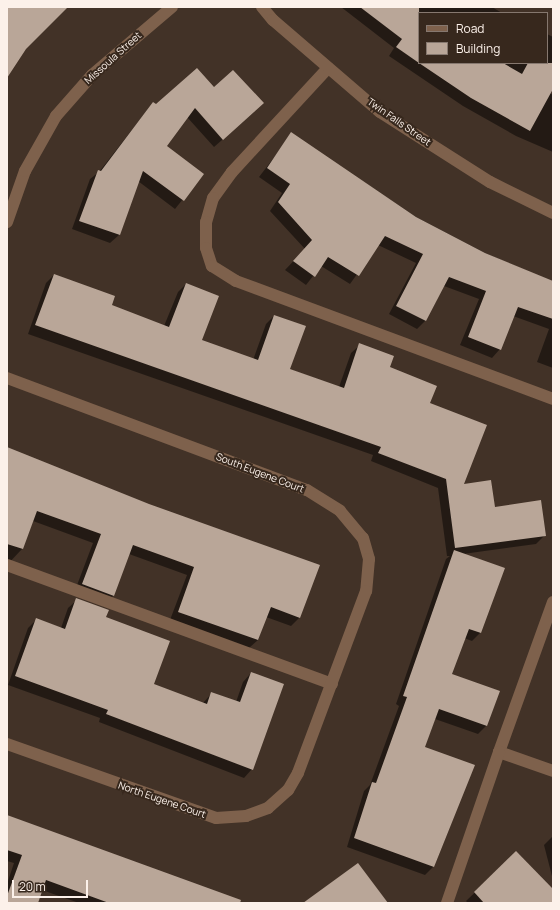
<!DOCTYPE html>
<html>
<head>
<meta charset="utf-8">
<style>
  body { margin:0 }
  #map { position:relative; width:560px; height:910px; overflow:hidden; background:#423227; font-family:Manrope,sans-serif }
  div>[style] { position:absolute }
  .shadow>* { inset:0; background:#0007 }
  .building>* { inset:0; background:#b9a698 }
  .lane>* { height:12px; margin:-6px; padding:0 6px; transform-origin:6px; border-radius:6px; background:#7e614c }
  .street>* { height:12px; margin:-6px; padding:0 6px; transform-origin:6px; border-radius:6px; background:#7e614c }
  span { translate:-50% -50%; white-space:nowrap; text-align:center; line-height:1.15; -webkit-text-stroke:4px #37281d; paint-order:stroke }
  .street-label { font-size:10px; color:#fcf1ea }
  .frame { position:absolute; inset:0; border:8px solid #fcf1ea; pointer-events:none }
  .legend { position:absolute; left:418px; top:12px; width:130px; height:52px; box-sizing:border-box; background:#37281d; border:1px solid #86786f; margin:0; padding:5px 7px; list-style:none; font-size:12px; color:#fcf1ea }
  .legend li { display:flex; align-items:center; gap:8px; height:20px }
  .legend b { width:20px; border:1px solid #86786f }
  .scale { position:absolute; left:12px; top:880px; width:76px; height:18px; box-sizing:border-box; border:2px solid #fcf1ea; border-top:0; padding-left:5px; font-size:12px; line-height:14px; white-space:nowrap; color:#fcf1ea; -webkit-text-stroke:3px #37281d; paint-order:stroke }
</style>
</head>
<body>
<div id="map">
  <div class="shadow">
    <i style="clip-path:polygon(341px 7px,492px 7px,502px 13px,419px 13px,419px 63px,547px 63px,547px 34px,553px 37px,553px 87px,550px 93px,553px 95px,553px 152px,516px 136px,463px 106px,389px 56px,394px 48px)"></i>
    <i style="clip-path:polygon(214px 88px,254px 112px,214px 147px,187px 117px,166px 146px,203px 174px,175px 209px,138px 181px,119px 235px,110px 243px,72px 229px,90px 179px,99px 172px,153px 103px,156px 105px)"></i>
    <i style="clip-path:polygon(292px 134px,416px 217px,485px 253px,553px 282px,553px 368px,537px 362px,549px 329px,513px 316px,500px 349px,492px 358px,460px 345px,479px 299px,444px 286px,426px 320px,417px 329px,389px 314px,416px 263px,378px 245px,350px 284px,321px 266px,306px 285px,285px 270px,305px 249px,270px 211px,282px 193px,259px 177px)"></i>
    <i style="clip-path:polygon(54px 275px,110px 306px,164px 326px,178px 292px,186px 284px,200px 341px,253px 360px,266px 324px,274px 316px,289px 369px,339px 387px,351px 353px,360px 345px,429px 404px,463px 485px,494px 508px,544px 536px,536px 544px,463px 554px,503px 569px,480px 633px,472px 641px,464px 638px,451px 675px,498px 692px,486px 726px,478px 734px,435px 719px,424px 748px,473px 766px,433px 867px,425px 875px,347px 847px,364px 791px,370px 785px,399px 706px,396px 704px,446px 559px,450px 556px,447px 556px,438px 488px,371px 461px,373px 455px,28px 334px,46px 283px)"></i>
    <i style="clip-path:polygon(7px 449px,300px 617px,291px 626px,266px 617px,258px 640px,249px 648px,170px 620px,187px 575px,129px 554px,113px 596px,105px 604px,74px 593px,93px 543px,33px 521px,22px 549px,7px 565px)"></i>
    <i style="clip-path:polygon(77px 600px,105px 618px,153px 685px,203px 703px,212px 693px,236px 702px,243px 682px,251px 673px,252px 769px,244px 778px,99px 722px,100px 718px,8px 685px,28px 628px,37px 619px,61px 628px,68px 608px)"></i>
    <i style="clip-path:polygon(7px 818px,202px 903px,79px 903px,42px 890px,37px 903px,7px 903px,7px 884px,14px 863px,7px 861px)"></i>
    <i style="clip-path:polygon(553px 836px,553px 880px,544px 845px)"></i>
    <i style="clip-path:polygon(516px 853px,553px 891px,553px 903px,468px 903px,466px 901px)"></i>
  </div>
  <div class="building">
    <i style="clip-path:polygon(7px 7px,68px 7px,26px 49px,7px 78px)"></i>
    <i style="clip-path:polygon(360px 7px,419px 7px,419px 63px,396px 47px,402px 39px)"></i>
    <i style="clip-path:polygon(419px 63px,503px 63px,522px 74px,528px 63px,553px 63px,553px 89px,530px 131px,471px 98px)"></i>
    <i style="clip-path:polygon(197px 68px,214px 87px,233px 70px,264px 103px,223px 140px,195px 108px,167px 146px,204px 174px,184px 201px,143px 171px,120px 235px,79px 221px,98px 170px,101px 171px,153px 102px,156px 104px)"></i>
    <i style="clip-path:polygon(291px 132px,416px 217px,485px 253px,553px 281px,553px 319px,518px 307px,501px 350px,468px 337px,486px 291px,449px 277px,426px 321px,396px 306px,423px 254px,385px 236px,359px 276px,328px 257px,315px 277px,293px 261px,312px 240px,278px 202px,290px 184px,267px 168px)"></i>
    <i style="clip-path:polygon(54px 274px,115px 296px,112px 305px,169px 327px,186px 283px,219px 296px,202px 340px,258px 360px,274px 315px,306px 326px,290px 369px,344px 388px,359px 343px,394px 356px,390px 367px,437px 386px,430px 403px,487px 425px,464px 484px,491px 480px,495px 507px,541px 500px,546px 536px,455px 548px,446px 479px,378px 453px,381px 447px,35px 325px)"></i>
    <i style="clip-path:polygon(7px 447px,149px 504px,320px 565px,300px 618px,271px 607px,258px 640px,178px 612px,194px 567px,133px 545px,114px 596px,82px 584px,101px 534px,37px 511px,23px 549px,7px 544px)"></i>
    <i style="clip-path:polygon(454px 550px,505px 568px,481px 633px,469px 629px,452px 674px,500px 691px,487px 726px,439px 709px,425px 747px,475px 765px,434px 867px,354px 838px,372px 782px,376px 783px,407px 697px,403px 696px)"></i>
    <i style="clip-path:polygon(76px 598px,109px 610px,106px 617px,170px 641px,154px 684px,207px 704px,211px 692px,240px 702px,251px 672px,284px 684px,253px 770px,106px 714px,108px 710px,15px 676px,36px 618px,65px 629px)"></i>
    <i style="clip-path:polygon(7px 815px,241px 900px,240px 903px,109px 903px,46px 880px,38px 903px,7px 903px,7px 896px,22px 855px,7px 850px)"></i>
    <i style="clip-path:polygon(516px 851px,553px 889px,553px 903px,484px 903px,474px 892px)"></i>
    <i style="clip-path:polygon(358px 863px,388px 903px,303px 903px)"></i>
  </div>
  <div class="lane">
    <i style="left:328px;top:68px;width:142px;rotate:132.7deg"></i>
    <i style="left:232px;top:172px;width:32px;rotate:126deg"></i>
    <i style="left:213px;top:198px;width:25px;rotate:106deg"></i>
    <i style="left:206px;top:222px;width:26px;rotate:90deg"></i>
    <i style="left:206px;top:248px;width:19px;rotate:72deg"></i>
    <i style="left:212px;top:266px;width:28px;rotate:32deg"></i>
    <i style="left:236px;top:281px;width:338px;rotate:20.4deg"></i>
    <i style="left:7px;top:565px;width:346px;rotate:20.1deg"></i>
    <i style="left:553px;top:602px;width:159px;rotate:109.8deg"></i>
    <i style="left:499px;top:752px;width:57px;rotate:19.4deg"></i>
    <i style="left:447px;top:903px;width:160px;rotate:-71deg"></i>
  </div>
  <div class="street">
    <i style="left:262px;top:7px;width:17px;rotate:50deg"></i>
    <i style="left:273px;top:20px;width:141px;rotate:40.7deg"></i>
    <i style="left:380px;top:112px;width:130px;rotate:32.5deg"></i>
    <i style="left:490px;top:182px;width:70px;rotate:26.2deg"></i>
    <i style="left:7px;top:222px;width:54px;rotate:-70.6deg"></i>
    <i style="left:25px;top:171px;width:63px;rotate:-60.6deg"></i>
    <i style="left:56px;top:116px;width:55px;rotate:-48.7deg"></i>
    <i style="left:92px;top:75px;width:105px;rotate:-40.4deg"></i>
    <i style="left:7px;top:378px;width:320px;rotate:20.5deg"></i>
    <i style="left:307px;top:490px;width:39px;rotate:32deg"></i>
    <i style="left:340px;top:511px;width:35px;rotate:50deg"></i>
    <i style="left:363px;top:538px;width:22px;rotate:74deg"></i>
    <i style="left:369px;top:559px;width:32px;rotate:95deg"></i>
    <i style="left:366px;top:591px;width:194px;rotate:110.5deg"></i>
    <i style="left:298px;top:773px;width:20px;rotate:120deg"></i>
    <i style="left:288px;top:790px;width:27px;rotate:138deg"></i>
    <i style="left:268px;top:808px;width:23px;rotate:160deg"></i>
    <i style="left:246px;top:816px;width:30px;rotate:176deg"></i>
    <i style="left:216px;top:818px;width:222px;rotate:-160.5deg"></i>
  </div>
  <div class="street-label">
    <span style="left:113px;top:58px;rotate:-42deg">Missoula Street</span>
    <span style="left:399px;top:122px;rotate:35deg">Twin Falls Street</span>
    <span style="left:260px;top:473px;rotate:21deg">South Eugene Court</span>
    <span style="left:162px;top:800px;rotate:19deg">North Eugene Court</span>
  </div>
  <div class="frame"></div>
  <ul class="legend">
  <li><b style="height:5px;background:#7e614c"></b>Road</li>
  <li><b style="height:11px;background:#b9a698"></b>Building</li>
  </ul>
  <div class="scale">20 m</div>
</div>
</body>
</html>
